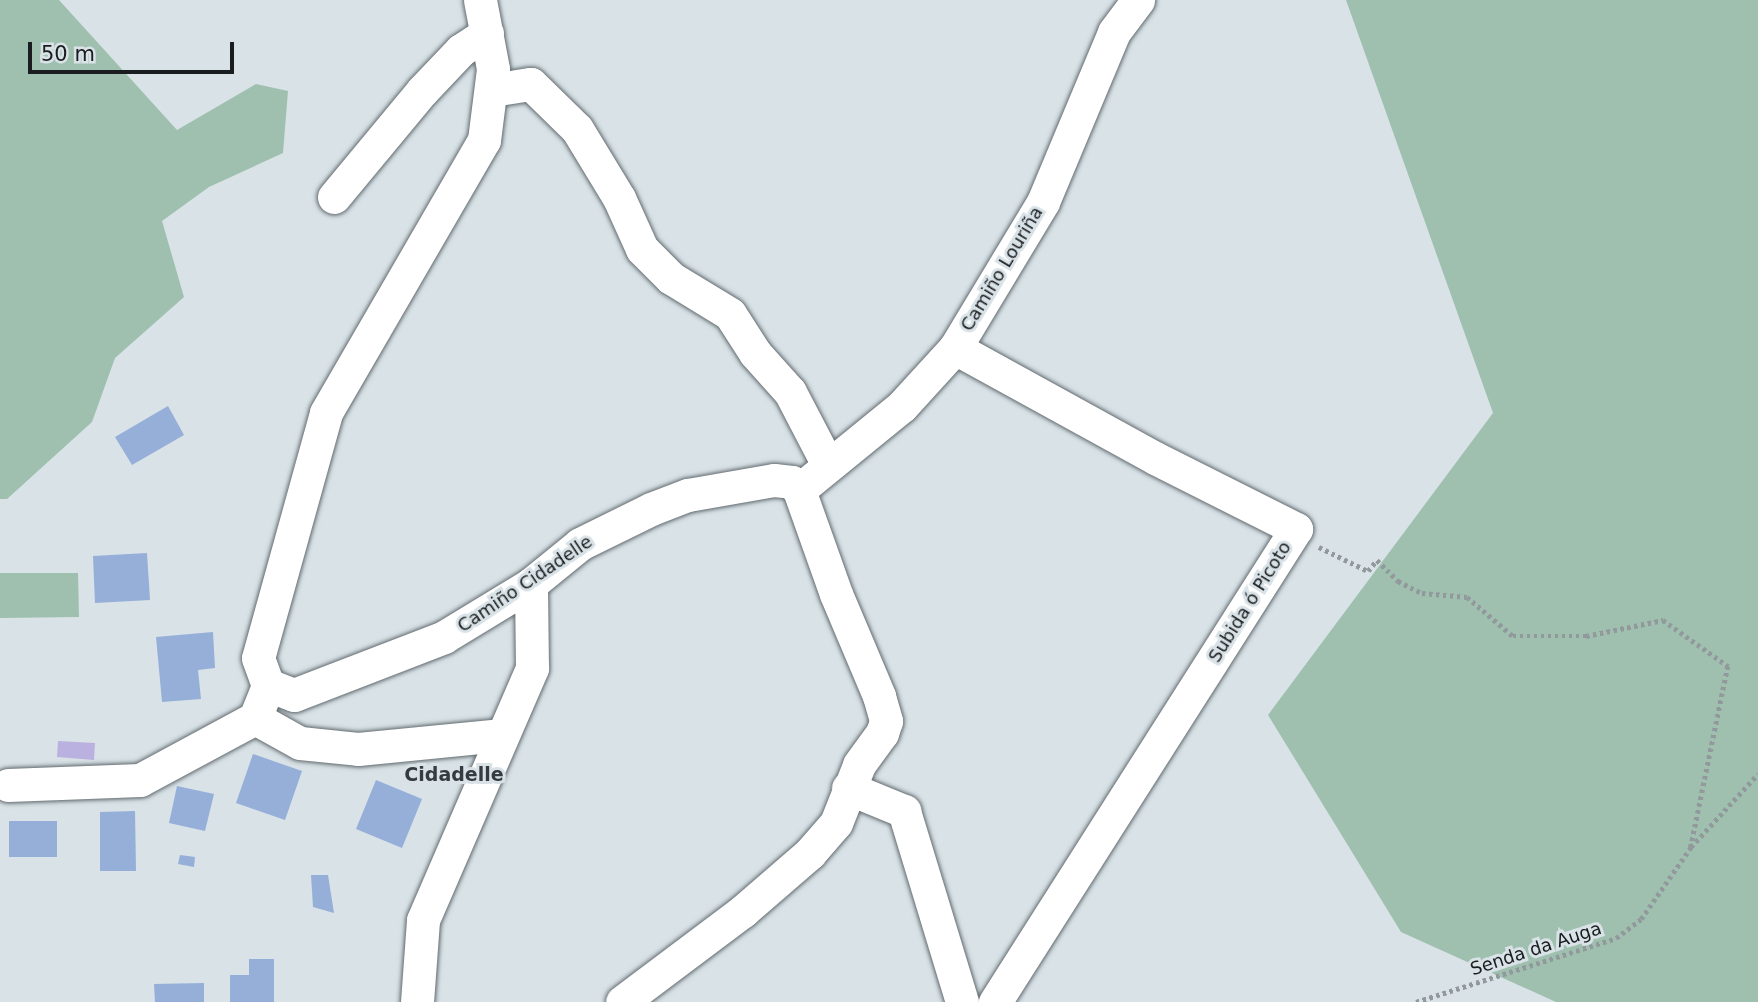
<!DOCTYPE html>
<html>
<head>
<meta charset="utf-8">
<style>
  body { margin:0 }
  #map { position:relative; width:1758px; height:1002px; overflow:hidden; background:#d8e2e7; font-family:"DejaVu Sans",sans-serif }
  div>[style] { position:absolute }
  .green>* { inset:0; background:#9fc0ae }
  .water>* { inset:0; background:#bbb1e1 }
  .building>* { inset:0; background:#95afd9 }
  .path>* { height:4.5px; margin-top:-2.25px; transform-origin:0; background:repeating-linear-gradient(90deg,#92999d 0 3.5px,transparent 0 7px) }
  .roads { filter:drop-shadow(0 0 2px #626b6f) drop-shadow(0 0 2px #626b6f) }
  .minor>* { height:33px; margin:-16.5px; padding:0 16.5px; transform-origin:16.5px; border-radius:16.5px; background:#fff }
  span { translate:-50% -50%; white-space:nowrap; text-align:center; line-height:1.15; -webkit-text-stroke:6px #d8e2e7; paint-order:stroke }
  .street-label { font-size:18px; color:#1a1d1f }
  .neighbourhood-label { font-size:19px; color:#343c40; font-weight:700 }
  .scale { position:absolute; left:28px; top:42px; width:206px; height:32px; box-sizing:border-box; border:4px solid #1a1d1f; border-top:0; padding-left:9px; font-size:21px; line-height:24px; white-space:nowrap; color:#1a1d1f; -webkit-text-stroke:5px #d8e2e7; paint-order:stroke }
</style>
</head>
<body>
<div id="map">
  <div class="green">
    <i style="clip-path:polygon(0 0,59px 0,177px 130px,256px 84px,288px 91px,283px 153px,209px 187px,162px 221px,184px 297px,115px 358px,92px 422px,7px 499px,0 499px)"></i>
    <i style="clip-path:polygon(1346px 0,1758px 0,1758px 1002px,1556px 1002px,1401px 932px,1268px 715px,1493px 413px)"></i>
    <i style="clip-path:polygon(0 573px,78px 573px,79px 617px,0 618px)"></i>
  </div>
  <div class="water">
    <i style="clip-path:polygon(58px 741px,95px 743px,94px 760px,57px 757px)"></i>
  </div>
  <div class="building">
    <i style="clip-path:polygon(168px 406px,184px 435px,132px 465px,115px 437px)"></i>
    <i style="clip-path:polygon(147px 553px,150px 600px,95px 603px,93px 556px)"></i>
    <i style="clip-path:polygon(213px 632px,215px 668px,198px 670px,201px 699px,162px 702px,156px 637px)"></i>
    <i style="clip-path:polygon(253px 754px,302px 771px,285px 820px,236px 803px)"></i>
    <i style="clip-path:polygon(376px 780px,422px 799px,402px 848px,356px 829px)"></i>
    <i style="clip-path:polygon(177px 786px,214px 794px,205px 831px,169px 823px)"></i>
    <i style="clip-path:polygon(135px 811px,136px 871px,100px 871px,100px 812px)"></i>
    <i style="clip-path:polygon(9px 821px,57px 821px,57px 857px,9px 857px)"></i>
    <i style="clip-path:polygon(180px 855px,195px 857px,194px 867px,178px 864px)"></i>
    <i style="clip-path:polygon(311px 875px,328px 875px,334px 913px,313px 907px)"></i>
    <i style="clip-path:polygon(249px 959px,274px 959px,274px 1002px,230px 1002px,230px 975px,249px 975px)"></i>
    <i style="clip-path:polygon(204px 983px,204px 1002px,155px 1002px,154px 984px)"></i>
  </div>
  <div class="path">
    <i style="left:1319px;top:547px;width:55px;rotate:26.1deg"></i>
    <i style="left:1368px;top:571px;width:14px;rotate:-51deg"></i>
    <i style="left:1377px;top:560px;width:30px;rotate:45deg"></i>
    <i style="left:1398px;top:581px;width:27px;rotate:27deg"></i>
    <i style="left:1422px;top:593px;width:45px;rotate:5.1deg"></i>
    <i style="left:1467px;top:597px;width:60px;rotate:40.3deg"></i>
    <i style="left:1513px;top:636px;width:73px"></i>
    <i style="left:1586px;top:636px;width:79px;rotate:-11.7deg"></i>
    <i style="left:1663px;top:620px;width:80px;rotate:35.3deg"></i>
    <i style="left:1728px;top:666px;width:185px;rotate:101.6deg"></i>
    <i style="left:1416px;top:1002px;width:210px;rotate:-17.7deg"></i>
    <i style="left:1616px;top:938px;width:31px;rotate:-37deg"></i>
    <i style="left:1641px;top:919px;width:88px;rotate:-55.2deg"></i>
    <i style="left:1691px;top:847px;width:99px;rotate:-47.5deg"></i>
  </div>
  <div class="roads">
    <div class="minor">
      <i style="left:480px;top:0;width:70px;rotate:79.3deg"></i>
      <i style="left:493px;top:69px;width:72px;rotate:97.2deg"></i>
      <i style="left:484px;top:140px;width:315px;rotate:120.1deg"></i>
      <i style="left:326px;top:413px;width:254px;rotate:105.5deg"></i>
      <i style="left:258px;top:658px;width:29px;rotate:70deg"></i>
      <i style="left:268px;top:685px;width:28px;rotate:21deg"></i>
      <i style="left:294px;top:695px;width:161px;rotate:-21.1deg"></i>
      <i style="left:444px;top:637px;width:102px;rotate:-31.3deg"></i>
      <i style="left:531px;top:584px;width:63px;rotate:-39.2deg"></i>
      <i style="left:580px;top:544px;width:79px;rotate:-26.2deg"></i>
      <i style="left:651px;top:509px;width:40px;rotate:-21deg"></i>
      <i style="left:688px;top:495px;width:87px;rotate:-9.9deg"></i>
      <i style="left:774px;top:480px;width:18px;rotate:6deg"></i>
      <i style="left:792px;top:482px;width:11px;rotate:49deg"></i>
      <i style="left:799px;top:490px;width:110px;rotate:70.4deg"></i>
      <i style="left:836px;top:594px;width:111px;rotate:67.1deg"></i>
      <i style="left:879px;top:696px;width:26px;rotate:74deg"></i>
      <i style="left:886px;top:721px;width:13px;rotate:108deg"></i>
      <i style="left:882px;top:733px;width:39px;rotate:126deg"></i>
      <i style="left:859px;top:765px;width:62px;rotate:111.6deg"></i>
      <i style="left:836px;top:823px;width:40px;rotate:131deg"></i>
      <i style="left:810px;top:853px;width:89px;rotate:139.1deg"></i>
      <i style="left:743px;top:911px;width:151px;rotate:143.1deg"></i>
      <i style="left:492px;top:90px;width:39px;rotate:-9deg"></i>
      <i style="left:531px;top:84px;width:64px;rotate:44.4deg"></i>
      <i style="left:577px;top:129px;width:81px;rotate:58.7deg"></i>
      <i style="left:619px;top:198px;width:56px;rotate:65.7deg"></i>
      <i style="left:642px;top:249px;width:41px;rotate:45deg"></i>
      <i style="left:671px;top:278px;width:69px;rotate:31.4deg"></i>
      <i style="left:730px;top:314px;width:46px;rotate:57.3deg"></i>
      <i style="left:755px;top:353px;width:52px;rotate:48.1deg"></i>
      <i style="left:790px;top:392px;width:80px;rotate:62.5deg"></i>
      <i style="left:334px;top:197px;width:138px;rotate:-50.3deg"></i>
      <i style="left:422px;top:91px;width:57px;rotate:-46.4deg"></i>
      <i style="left:461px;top:50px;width:31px;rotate:-33deg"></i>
      <i style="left:955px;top:348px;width:228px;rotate:28.8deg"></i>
      <i style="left:1155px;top:458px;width:158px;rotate:26.7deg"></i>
      <i style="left:1296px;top:529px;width:561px;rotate:122.47deg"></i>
      <i style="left:799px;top:490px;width:133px;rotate:-39.2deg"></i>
      <i style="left:902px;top:406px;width:79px;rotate:-47.6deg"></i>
      <i style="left:955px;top:348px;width:170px;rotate:-58.9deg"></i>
      <i style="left:1043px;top:202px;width:184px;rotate:-67.3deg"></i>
      <i style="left:1114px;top:32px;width:40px;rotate:-53deg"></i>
      <i style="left:255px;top:718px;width:51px;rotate:29.1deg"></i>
      <i style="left:300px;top:743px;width:58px;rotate:5.9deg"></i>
      <i style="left:358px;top:749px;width:145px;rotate:-5.6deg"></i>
      <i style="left:8px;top:785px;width:132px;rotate:-2.2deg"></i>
      <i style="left:140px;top:780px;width:131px;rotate:-28.3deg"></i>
      <i style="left:255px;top:718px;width:35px;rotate:-68deg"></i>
      <i style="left:848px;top:788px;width:61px;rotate:22.3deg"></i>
      <i style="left:904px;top:811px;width:200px;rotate:73.1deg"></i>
      <i style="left:417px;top:1002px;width:82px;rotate:-85.8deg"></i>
      <i style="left:423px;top:920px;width:275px;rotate:-66.6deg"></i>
      <i style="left:532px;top:668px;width:84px;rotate:-90.7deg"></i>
    </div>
  </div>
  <div class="street-label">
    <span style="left:1002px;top:269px;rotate:-59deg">Camiño Louriña</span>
    <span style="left:525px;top:584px;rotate:-34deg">Camiño Cidadelle</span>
    <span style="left:1250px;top:602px;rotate:-58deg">Subida ó Picoto</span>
    <span style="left:1536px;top:949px;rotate:-18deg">Senda da Auga</span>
  </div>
  <div class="neighbourhood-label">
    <span style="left:454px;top:775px">Cidadelle</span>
  </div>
  <div class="scale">50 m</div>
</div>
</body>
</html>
